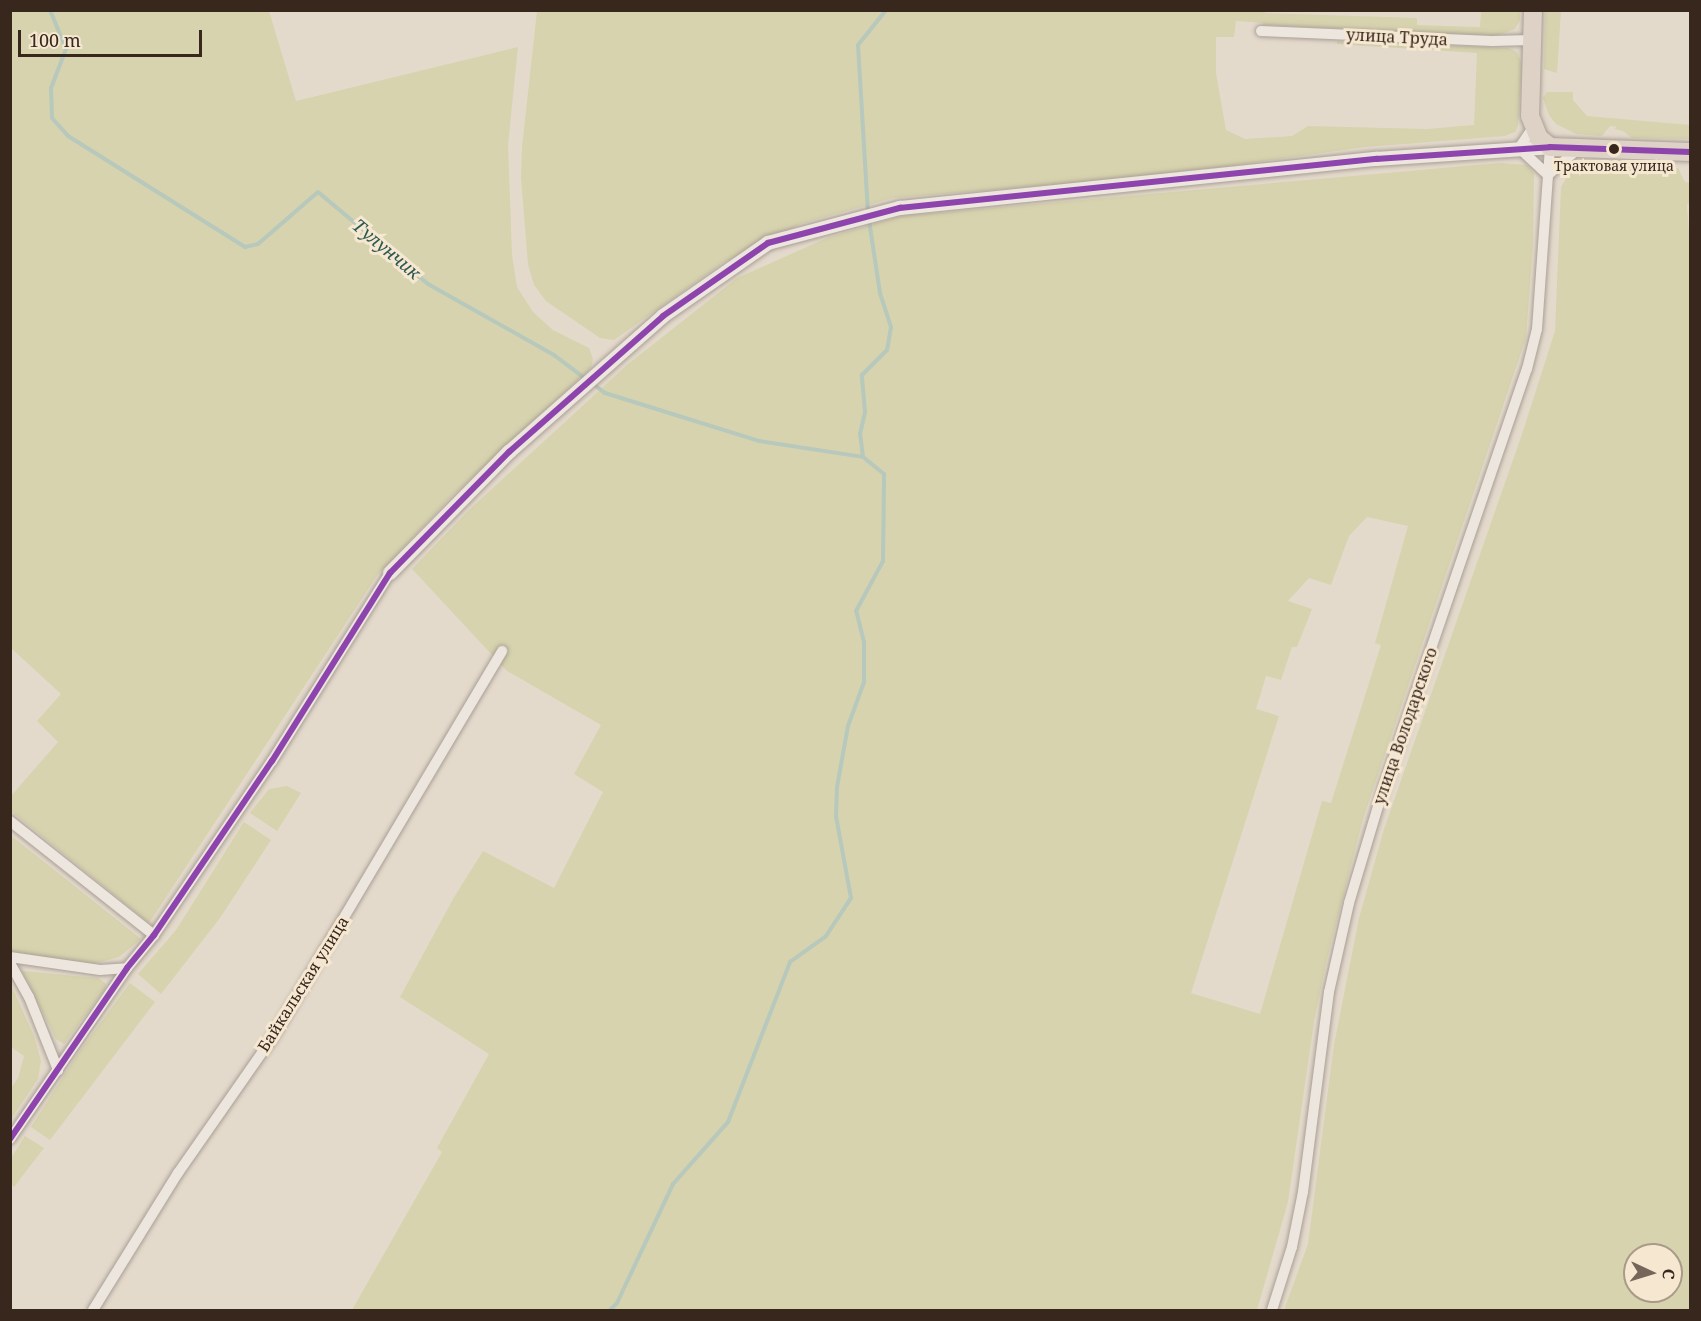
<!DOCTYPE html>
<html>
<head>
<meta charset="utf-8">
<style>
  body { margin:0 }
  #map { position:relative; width:1701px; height:1321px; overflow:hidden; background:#e4dacc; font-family:"Noto Serif",serif }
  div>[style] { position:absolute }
  .green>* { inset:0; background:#d7d3ae }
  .stream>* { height:4px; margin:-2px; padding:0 2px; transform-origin:2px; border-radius:2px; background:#b7c8bc }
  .roads { filter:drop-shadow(0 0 2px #a99f95) drop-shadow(0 0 2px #a99f95) }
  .minor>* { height:10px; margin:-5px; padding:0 5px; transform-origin:5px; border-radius:5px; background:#ece6de }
  .tertiary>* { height:14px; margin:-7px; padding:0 7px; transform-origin:7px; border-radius:7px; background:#ece6de }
  .trunk>* { height:18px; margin:-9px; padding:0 9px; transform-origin:9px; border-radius:9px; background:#ded2c6 }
  .bus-1>* { height:6px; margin:-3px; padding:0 3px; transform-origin:3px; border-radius:3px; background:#8e44ad }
  .dots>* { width:16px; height:16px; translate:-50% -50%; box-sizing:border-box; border:3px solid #f6e7d1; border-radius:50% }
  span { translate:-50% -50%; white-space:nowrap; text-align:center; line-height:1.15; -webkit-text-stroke:6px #f6e7d1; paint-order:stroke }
  .bus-label { font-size:14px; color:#38271d }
  .street-label { font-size:16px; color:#38271d }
  .water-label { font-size:18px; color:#2c5951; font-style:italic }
  .frame { position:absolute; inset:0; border:12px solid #38271d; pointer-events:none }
  .north { position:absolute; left:1623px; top:1243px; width:60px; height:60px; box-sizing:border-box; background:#f6e7d1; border:2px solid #aa9a89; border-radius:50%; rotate:94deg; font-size:16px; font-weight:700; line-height:24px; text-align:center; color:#38271d }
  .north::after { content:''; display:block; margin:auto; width:21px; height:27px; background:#74665a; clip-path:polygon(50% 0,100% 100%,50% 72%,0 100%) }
  .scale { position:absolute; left:18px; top:30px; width:184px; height:27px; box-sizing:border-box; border:3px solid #38271d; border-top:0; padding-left:8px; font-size:18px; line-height:21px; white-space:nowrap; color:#38271d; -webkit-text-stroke:4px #f6e7d1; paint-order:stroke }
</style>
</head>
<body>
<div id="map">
  <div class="green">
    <i style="clip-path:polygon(1265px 10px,1265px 13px,1417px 18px,1417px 25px,1480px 27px,1481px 11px,1520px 11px,1520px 20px,1515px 29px,1496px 36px,1263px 25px,1263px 23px,1236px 21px,1234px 37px,1216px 37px,1216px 73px,1226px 130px,1245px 139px,1292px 136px,1308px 126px,1427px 129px,1474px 125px,1477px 53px,1337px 44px,1337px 41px,1509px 48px,1517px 52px,1522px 64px,1518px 126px,1515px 132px,1505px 136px,1365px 147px,1230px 166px,1075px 183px,893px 198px,800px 224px,724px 262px,614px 340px,600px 338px,546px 301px,534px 285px,528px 265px,521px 178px,522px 147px,537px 11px)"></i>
    <i style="clip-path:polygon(11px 11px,269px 11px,296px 101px,518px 47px,508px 145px,512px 255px,517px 287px,533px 312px,553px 330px,589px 348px,593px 359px,591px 368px,450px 498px,376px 577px,149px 923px,11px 811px,11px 796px,58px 742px,37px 721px,61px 694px,11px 648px)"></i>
    <i style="clip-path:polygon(1545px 11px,1561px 11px,1557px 73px,1544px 69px)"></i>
    <i style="clip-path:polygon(1547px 92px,1573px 92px,1573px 100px,1587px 116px,1690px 125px,1690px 139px,1632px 138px,1623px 131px,1614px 129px,1617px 127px,1610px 126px,1602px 136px,1576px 134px,1556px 124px,1549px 115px,1543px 98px)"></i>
    <i style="clip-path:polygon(evenodd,1500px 163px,1527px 165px,1534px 173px,1533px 245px,1526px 338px,1363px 819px,1327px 959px,1314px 1021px,1288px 1202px,1257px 1310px,352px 1310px,442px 1152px,437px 1148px,489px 1054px,400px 997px,453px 899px,483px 851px,554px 888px,603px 792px,574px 774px,601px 725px,507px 671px,412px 569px,469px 510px,627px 365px,737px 278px,827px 238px,901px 216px,1500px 163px,1367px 517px,1408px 526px,1375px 643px,1381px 645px,1331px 803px,1322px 801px,1260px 1014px,1191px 993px,1279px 716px,1256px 709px,1266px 676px,1281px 680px,1292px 647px,1297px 647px,1312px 609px,1288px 601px,1309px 578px,1331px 585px,1349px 536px,1367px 517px)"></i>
    <i style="clip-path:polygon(evenodd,1584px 164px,1678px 168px,1685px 182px,1690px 183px,1690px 202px,1687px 205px,1690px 247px,1690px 1310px,1284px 1310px,1308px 1244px,1334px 1045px,1359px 918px,1384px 829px,1521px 437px,1555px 331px,1561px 187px,1571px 170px,1584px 164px,1635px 1255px,1671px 1255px,1671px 1291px,1635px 1291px,1635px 1255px)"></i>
    <i style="clip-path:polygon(287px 786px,301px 793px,277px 831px,250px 813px,269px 789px)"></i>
    <i style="clip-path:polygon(244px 822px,271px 840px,220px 918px,161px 994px,138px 974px,176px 930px)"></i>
    <i style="clip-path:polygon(10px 835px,67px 880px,141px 939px,119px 957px,93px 964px,25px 956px,11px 951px)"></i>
    <i style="clip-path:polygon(22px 971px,98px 978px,106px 984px,105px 989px,64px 1044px,56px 1039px)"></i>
    <i style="clip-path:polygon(130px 983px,155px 1002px,50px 1140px,31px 1127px,77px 1055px)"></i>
    <i style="clip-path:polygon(11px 985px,34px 1036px,41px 1061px,38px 1079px,11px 1119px,11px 1088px,18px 1078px,24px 1056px,11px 1047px)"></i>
    <i style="clip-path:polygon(25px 1136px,44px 1148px,14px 1187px,11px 1184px,11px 1158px)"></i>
  </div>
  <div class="stream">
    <i style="left:50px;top:10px;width:42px;rotate:67.7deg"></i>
    <i style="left:66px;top:49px;width:42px;rotate:111deg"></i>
    <i style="left:51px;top:88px;width:30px;rotate:88deg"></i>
    <i style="left:52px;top:118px;width:24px;rotate:48deg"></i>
    <i style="left:68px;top:136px;width:209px;rotate:32.1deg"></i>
    <i style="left:245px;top:247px;width:13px;rotate:-13deg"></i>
    <i style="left:258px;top:244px;width:79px;rotate:-40.9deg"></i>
    <i style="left:318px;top:192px;width:143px;rotate:39.9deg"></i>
    <i style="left:428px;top:284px;width:145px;rotate:29.4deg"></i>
    <i style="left:554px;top:355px;width:40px;rotate:37deg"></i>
    <i style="left:868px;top:213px;width:168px;rotate:-93.4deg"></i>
    <i style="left:858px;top:45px;width:45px;rotate:-51.3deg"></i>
    <i style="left:592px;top:383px;width:16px;rotate:38deg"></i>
    <i style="left:605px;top:393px;width:161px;rotate:17.3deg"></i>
    <i style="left:759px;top:441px;width:105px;rotate:8.7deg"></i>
    <i style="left:610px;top:1310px;width:10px;rotate:-45deg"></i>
    <i style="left:617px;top:1303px;width:132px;rotate:-64.8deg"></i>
    <i style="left:673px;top:1184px;width:83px;rotate:-48.4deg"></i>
    <i style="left:728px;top:1122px;width:172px;rotate:-68.8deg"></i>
    <i style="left:790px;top:962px;width:44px;rotate:-35.8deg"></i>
    <i style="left:826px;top:936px;width:45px;rotate:-56.7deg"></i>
    <i style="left:851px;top:898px;width:83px;rotate:-100.4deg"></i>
    <i style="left:836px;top:816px;width:29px;rotate:-88deg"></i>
    <i style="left:837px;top:787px;width:62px;rotate:-79.8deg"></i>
    <i style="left:848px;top:726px;width:47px;rotate:-70deg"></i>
    <i style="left:864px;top:682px;width:40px;rotate:-90deg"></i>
    <i style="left:864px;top:642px;width:32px;rotate:-104deg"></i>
    <i style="left:856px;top:611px;width:57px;rotate:-61.6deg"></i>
    <i style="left:883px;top:561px;width:87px;rotate:-89.3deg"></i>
    <i style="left:884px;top:474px;width:27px;rotate:-141deg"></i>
    <i style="left:863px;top:457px;width:23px;rotate:-97deg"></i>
    <i style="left:860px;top:434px;width:23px;rotate:-77deg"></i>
    <i style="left:865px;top:412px;width:37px;rotate:-95deg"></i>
    <i style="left:862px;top:375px;width:35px;rotate:-45deg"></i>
    <i style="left:887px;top:350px;width:23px;rotate:-80deg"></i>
    <i style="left:891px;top:327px;width:36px;rotate:-108deg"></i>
    <i style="left:880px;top:293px;width:74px;rotate:-98.6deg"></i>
  </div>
  <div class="roads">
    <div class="minor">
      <i style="left:1261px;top:31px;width:231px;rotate:2.5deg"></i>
      <i style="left:1492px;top:41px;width:40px;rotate:-1.4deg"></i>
      <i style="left:1534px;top:126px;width:27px;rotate:124deg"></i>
      <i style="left:1519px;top:148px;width:40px;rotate:43deg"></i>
      <i style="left:1548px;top:175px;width:40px;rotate:-41deg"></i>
      <i style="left:10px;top:821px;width:184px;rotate:38.4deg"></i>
      <i style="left:10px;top:957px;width:91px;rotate:8.2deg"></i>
      <i style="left:100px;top:970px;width:27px;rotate:-4deg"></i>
      <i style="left:10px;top:963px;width:39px;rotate:61deg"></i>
      <i style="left:29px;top:997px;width:79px;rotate:68.3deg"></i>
      <i style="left:10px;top:1139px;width:207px;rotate:-55.6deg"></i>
      <i style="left:127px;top:968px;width:43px;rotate:-50.7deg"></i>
      <i style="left:154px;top:935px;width:210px;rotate:-55.9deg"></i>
      <i style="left:272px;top:761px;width:222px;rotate:-57.9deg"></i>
      <i style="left:93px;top:1310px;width:161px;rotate:-58.2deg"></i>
      <i style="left:178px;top:1173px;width:166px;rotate:-55.1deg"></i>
      <i style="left:273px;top:1037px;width:449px;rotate:-59.3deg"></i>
      <i style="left:1272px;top:1310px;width:66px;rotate:-72.4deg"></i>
      <i style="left:1292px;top:1247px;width:56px;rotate:-78.7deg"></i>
      <i style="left:1303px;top:1192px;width:202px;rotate:-82.6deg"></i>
      <i style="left:1329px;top:992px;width:91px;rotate:-77.3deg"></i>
      <i style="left:1349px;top:903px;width:122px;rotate:-73.3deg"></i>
      <i style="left:1384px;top:786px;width:441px;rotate:-71.1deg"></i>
      <i style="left:1527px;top:369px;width:41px;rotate:-76deg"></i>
      <i style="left:1537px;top:329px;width:182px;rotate:-85.9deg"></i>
    </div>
    <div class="tertiary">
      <i style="left:390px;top:573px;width:170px;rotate:-45.5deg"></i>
      <i style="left:509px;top:452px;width:205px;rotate:-41.4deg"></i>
      <i style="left:663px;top:316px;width:128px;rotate:-34.8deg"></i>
      <i style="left:768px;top:243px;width:137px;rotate:-14.9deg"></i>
      <i style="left:900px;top:208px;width:479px;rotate:-5.9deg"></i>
      <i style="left:1376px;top:159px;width:174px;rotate:-3.9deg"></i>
    </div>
    <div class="trunk">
      <i style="left:1533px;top:10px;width:106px;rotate:91.6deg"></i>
      <i style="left:1530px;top:116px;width:24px;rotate:68deg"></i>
      <i style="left:1539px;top:138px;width:14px;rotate:39deg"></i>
      <i style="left:1550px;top:147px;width:140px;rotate:2deg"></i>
    </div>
  </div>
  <div class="bus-1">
    <i style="left:10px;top:1139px;width:207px;rotate:-55.6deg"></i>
    <i style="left:127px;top:968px;width:43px;rotate:-50.7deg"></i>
    <i style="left:154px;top:935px;width:210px;rotate:-55.9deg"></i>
    <i style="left:272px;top:761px;width:222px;rotate:-57.9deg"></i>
    <i style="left:390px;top:573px;width:170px;rotate:-45.5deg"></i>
    <i style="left:509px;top:452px;width:205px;rotate:-41.4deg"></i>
    <i style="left:663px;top:316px;width:128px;rotate:-34.8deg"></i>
    <i style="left:768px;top:243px;width:137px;rotate:-14.9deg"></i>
    <i style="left:900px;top:208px;width:479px;rotate:-5.9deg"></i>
    <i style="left:1376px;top:159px;width:174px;rotate:-3.9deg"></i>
    <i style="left:1550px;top:147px;width:140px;rotate:2deg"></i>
  </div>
  <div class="dots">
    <i style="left:1614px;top:149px;background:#38271d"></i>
  </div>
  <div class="bus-label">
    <span style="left:1614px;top:166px">Трактовая улица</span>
  </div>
  <div class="street-label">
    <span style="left:1397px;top:37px;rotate:3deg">улица Труда</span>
    <span style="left:1405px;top:726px;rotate:-71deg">улица Володарского</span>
    <span style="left:303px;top:984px;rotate:-58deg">Байкальская улица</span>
  </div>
  <div class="water-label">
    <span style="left:387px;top:249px;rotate:40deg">Тулунчик</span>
  </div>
  <div class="frame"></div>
  <div class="north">С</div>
  <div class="scale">100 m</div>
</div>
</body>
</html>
